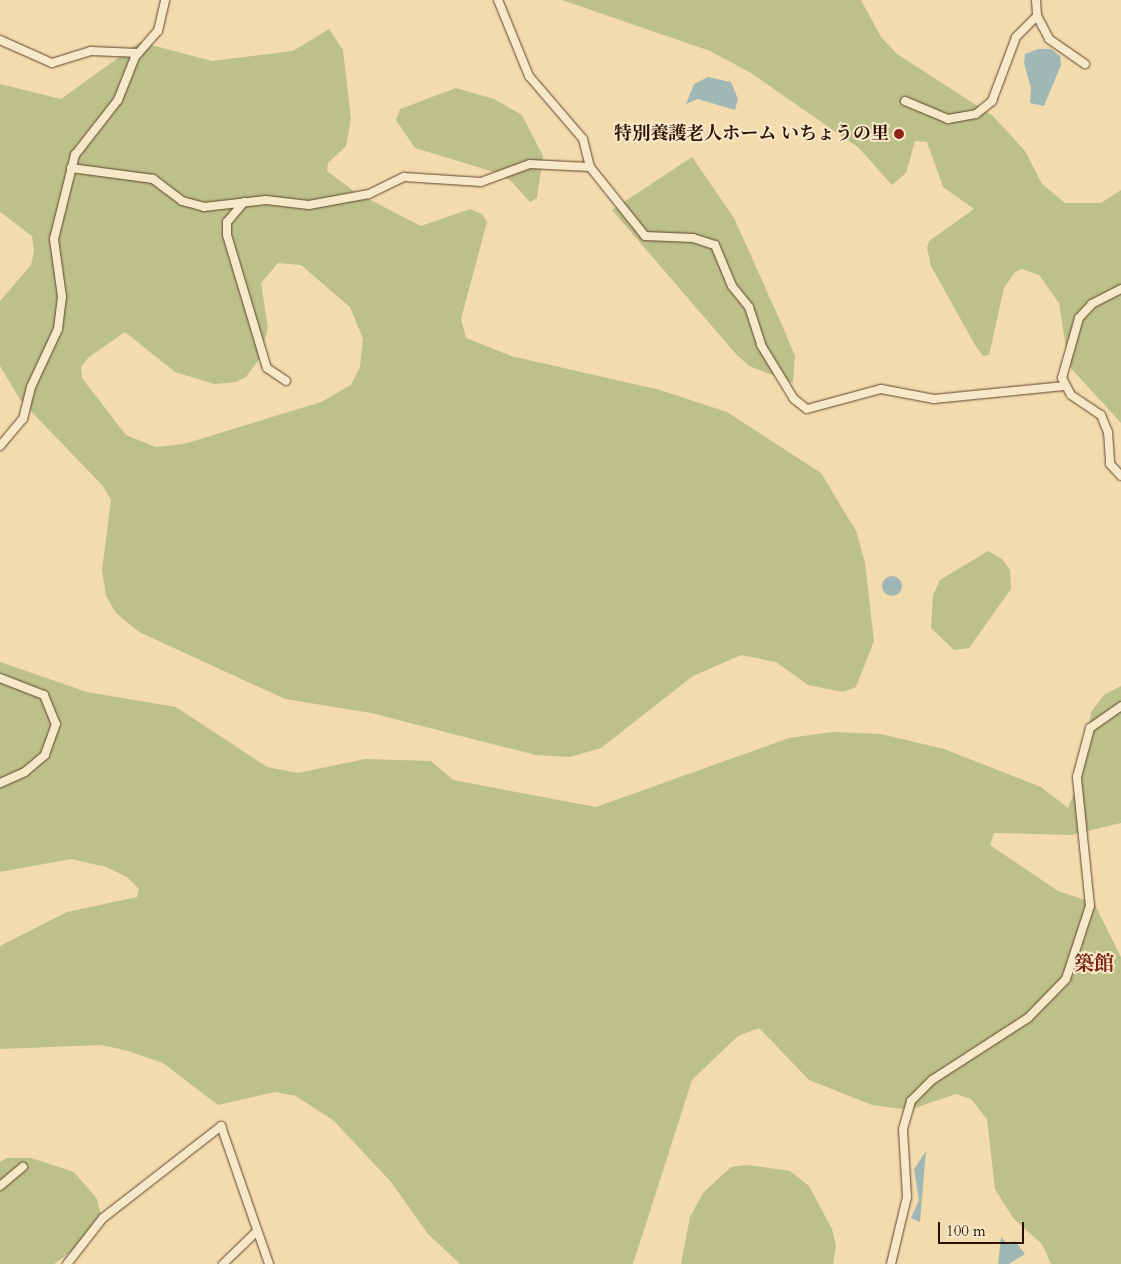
<!DOCTYPE html>
<html>
<head>
<meta charset="utf-8">
<style>
  body { margin:0 }
  #map { position:relative; width:1121px; height:1264px; overflow:hidden; background:#f4dbad; font-family:Cardo,"Noto Serif JP",serif }
  div>[style] { position:absolute }
  .green>* { inset:0; background:#bcc089 }
  .water>* { inset:0; background:#a0b8b5 }
  .round { border-radius:50% }
  .roads { filter:drop-shadow(0 0 1px #5f432c) drop-shadow(0 0 1px #5f432c) }
  .minor>* { height:8px; margin:-4px; padding:0 4px; transform-origin:4px; border-radius:4px; background:#f8e8ca }
  .dots>* { width:14px; height:14px; translate:-50% -50%; box-sizing:border-box; border:2px solid #f8e8ca; border-radius:50% }
  span { translate:-50% -50%; white-space:nowrap; text-align:center; line-height:1.15; -webkit-text-stroke:4px #f8e8ca; paint-order:stroke }
  .poi-label { font-size:18px; color:#2d1001; font-weight:700 }
  .right { translate:-100% -50%; text-align:right }
  .quarter-label { font-size:20px; color:#7a1f14; font-weight:700 }
  .scale { position:absolute; left:938px; top:1222px; width:86px; height:22px; box-sizing:border-box; border:2px solid #2d1001; border-top:0; padding-left:6px; font-size:15px; line-height:18px; white-space:nowrap; color:#2d1001; -webkit-text-stroke:4px #f8e8ca; paint-order:stroke }
</style>
</head>
<body>
<div id="map">
  <div class="green">
    <i style="clip-path:polygon(562px 0,861px 0,881px 37px,897px 54px,993px 116px,1025px 151px,1042px 184px,1065px 203px,1101px 203px,1121px 190px,1121px 423px,1069px 366px,1059px 303px,1039px 275px,1022px 269px,1015px 272px,1004px 288px,989px 355px,983px 356px,975px 345px,931px 266px,927px 248px,929px 241px,974px 209px,943px 187px,927px 142px,915px 141px,906px 173px,892px 185px,859px 148px,751px 73px,710px 51px)"></i>
    <i style="clip-path:polygon(evenodd,329px 29px,343px 50px,351px 119px,346px 146px,328px 163px,327px 171px,355px 192px,421px 226px,470px 209px,482px 214px,487px 222px,461px 319px,466px 338px,511px 356px,660px 390px,727px 412px,821px 473px,856px 531px,865px 563px,874px 641px,856px 687px,843px 692px,808px 685px,776px 662px,741px 655px,693px 676px,601px 748px,570px 757px,536px 755px,371px 713px,285px 699px,139px 632px,116px 613px,106px 596px,102px 570px,111px 500px,103px 486px,21px 401px,0 366px,0 301px,31px 265px,34px 251px,32px 236px,0 212px,0 84px,61px 99px,140px 42px,212px 61px,293px 51px,329px 29px,278px 263px,301px 265px,350px 307px,363px 339px,360px 367px,351px 385px,321px 402px,184px 444px,156px 447px,126px 435px,82px 378px,81px 367px,89px 357px,125px 332px,175px 372px,214px 384px,236px 382px,246px 377px,260px 358px,268px 328px,261px 283px,278px 263px)"></i>
    <i style="clip-path:polygon(456px 88px,494px 99px,522px 115px,543px 156px,537px 198px,530px 202px,511px 181px,494px 172px,415px 148px,396px 120px,400px 109px)"></i>
    <i style="clip-path:polygon(692px 157px,734px 218px,782px 325px,795px 356px,793px 383px,749px 366px,736px 354px,612px 210px)"></i>
    <i style="clip-path:polygon(988px 551px,1002px 559px,1010px 570px,1011px 589px,969px 648px,954px 650px,931px 628px,933px 595px,940px 580px)"></i>
    <i style="clip-path:polygon(0 662px,87px 692px,176px 707px,267px 767px,298px 773px,365px 759px,431px 761px,453px 780px,596px 807px,789px 738px,832px 732px,881px 734px,944px 749px,1041px 787px,1068px 808px,1082px 773px,1091px 712px,1104px 695px,1121px 686px,1121px 823px,1071px 835px,994px 833px,990px 845px,1058px 891px,1094px 903px,1121px 957px,1121px 1264px,1051px 1264px,1042px 1244px,1013px 1218px,995px 1189px,987px 1119px,971px 1099px,956px 1094px,909px 1110px,872px 1105px,809px 1080px,759px 1028px,738px 1036px,692px 1080px,633px 1264px,460px 1264px,428px 1234px,391px 1182px,334px 1121px,296px 1096px,275px 1092px,218px 1105px,163px 1063px,128px 1051px,102px 1045px,0 1049px,0 946px,67px 912px,137px 897px,139px 889px,127px 877px,106px 867px,71px 859px,0 872px)"></i>
    <i style="clip-path:polygon(7px 1158px,31px 1158px,74px 1172px,97px 1199px,101px 1216px,89px 1239px,54px 1264px,0 1264px,0 1162px)"></i>
    <i style="clip-path:polygon(747px 1165px,790px 1171px,809px 1186px,832px 1229px,836px 1246px,833px 1264px,681px 1264px,690px 1217px,703px 1193px,731px 1167px)"></i>
  </div>
  <div class="water">
    <i style="clip-path:polygon(1038px 49px,1051px 49px,1060px 56px,1061px 65px,1044px 106px,1030px 103px,1031px 88px,1024px 63px,1025px 54px)"></i>
    <i style="clip-path:polygon(708px 77px,731px 82px,738px 99px,735px 110px,698px 99px,686px 104px,694px 84px)"></i>
    <i class="round" style="left:882px;top:576px;width:20px;height:20px"></i>
    <i style="clip-path:polygon(926px 1151px,920px 1222px,911px 1218px,919px 1200px,914px 1169px)"></i>
    <i style="clip-path:polygon(1001px 1237px,1007px 1243px,1015px 1241px,1025px 1254px,1009px 1264px,998px 1264px)"></i>
  </div>
  <div class="roads">
    <div class="minor">
      <i style="left:498px;top:0;width:82px;rotate:67.8deg"></i>
      <i style="left:529px;top:76px;width:83px;rotate:49.4deg"></i>
      <i style="left:583px;top:139px;width:29px;rotate:76deg"></i>
      <i style="left:1036px;top:0;width:16px;rotate:86deg"></i>
      <i style="left:1037px;top:16px;width:26px;rotate:62deg"></i>
      <i style="left:1049px;top:39px;width:44px;rotate:34.8deg"></i>
      <i style="left:0;top:40px;width:57px;rotate:23.9deg"></i>
      <i style="left:52px;top:63px;width:41px;rotate:-17.1deg"></i>
      <i style="left:91px;top:51px;width:47px;rotate:2.4deg"></i>
      <i style="left:905px;top:101px;width:47px;rotate:22.7deg"></i>
      <i style="left:948px;top:119px;width:28px;rotate:-10deg"></i>
      <i style="left:976px;top:114px;width:21px;rotate:-39deg"></i>
      <i style="left:992px;top:101px;width:68px;rotate:-69.4deg"></i>
      <i style="left:1016px;top:37px;width:30px;rotate:-45deg"></i>
      <i style="left:71px;top:168px;width:83px;rotate:7.6deg"></i>
      <i style="left:153px;top:179px;width:36px;rotate:37deg"></i>
      <i style="left:182px;top:201px;width:23px;rotate:15deg"></i>
      <i style="left:204px;top:207px;width:62px;rotate:-6.4deg"></i>
      <i style="left:266px;top:200px;width:43px;rotate:6.6deg"></i>
      <i style="left:309px;top:205px;width:61px;rotate:-10.4deg"></i>
      <i style="left:369px;top:194px;width:39px;rotate:-26deg"></i>
      <i style="left:404px;top:177px;width:77px;rotate:3.7deg"></i>
      <i style="left:481px;top:182px;width:52px;rotate:-20.2deg"></i>
      <i style="left:530px;top:164px;width:60px;rotate:2.9deg"></i>
      <i style="left:590px;top:167px;width:88px;rotate:51.4deg"></i>
      <i style="left:645px;top:236px;width:48px;rotate:2.4deg"></i>
      <i style="left:693px;top:238px;width:23px;rotate:18deg"></i>
      <i style="left:715px;top:245px;width:44px;rotate:67.5deg"></i>
      <i style="left:732px;top:286px;width:27px;rotate:51deg"></i>
      <i style="left:749px;top:307px;width:40px;rotate:72deg"></i>
      <i style="left:761px;top:345px;width:63px;rotate:58.6deg"></i>
      <i style="left:794px;top:399px;width:16px;rotate:38deg"></i>
      <i style="left:807px;top:409px;width:77px;rotate:-15.1deg"></i>
      <i style="left:881px;top:389px;width:54px;rotate:10.7deg"></i>
      <i style="left:934px;top:399px;width:131px;rotate:-5.7deg"></i>
      <i style="left:244px;top:202px;width:26px;rotate:130deg"></i>
      <i style="left:227px;top:222px;width:13px;rotate:90deg"></i>
      <i style="left:227px;top:235px;width:139px;rotate:73.3deg"></i>
      <i style="left:267px;top:368px;width:23px;rotate:34deg"></i>
      <i style="left:1121px;top:289px;width:33px;rotate:153deg"></i>
      <i style="left:1092px;top:304px;width:19px;rotate:133deg"></i>
      <i style="left:1079px;top:318px;width:62px;rotate:105.8deg"></i>
      <i style="left:1062px;top:378px;width:19px;rotate:62deg"></i>
      <i style="left:1071px;top:395px;width:36px;rotate:34deg"></i>
      <i style="left:1101px;top:415px;width:18px;rotate:68deg"></i>
      <i style="left:1108px;top:432px;width:32px;rotate:86deg"></i>
      <i style="left:1110px;top:464px;width:16px;rotate:47deg"></i>
      <i style="left:0;top:446px;width:35px;rotate:-50deg"></i>
      <i style="left:23px;top:419px;width:33px;rotate:-76deg"></i>
      <i style="left:31px;top:387px;width:64px;rotate:-65deg"></i>
      <i style="left:58px;top:329px;width:32px;rotate:-83deg"></i>
      <i style="left:62px;top:297px;width:59px;rotate:-97.9deg"></i>
      <i style="left:54px;top:239px;width:87px;rotate:-76deg"></i>
      <i style="left:75px;top:155px;width:70px;rotate:-52deg"></i>
      <i style="left:118px;top:100px;width:46px;rotate:-68.4deg"></i>
      <i style="left:135px;top:57px;width:35px;rotate:-49deg"></i>
      <i style="left:158px;top:31px;width:32px;rotate:-77deg"></i>
      <i style="left:0;top:678px;width:47px;rotate:21.1deg"></i>
      <i style="left:44px;top:695px;width:31px;rotate:68deg"></i>
      <i style="left:56px;top:724px;width:33px;rotate:110deg"></i>
      <i style="left:45px;top:755px;width:26px;rotate:140deg"></i>
      <i style="left:25px;top:772px;width:27px;rotate:156deg"></i>
      <i style="left:0;top:1186px;width:30px;rotate:-40deg"></i>
      <i style="left:67px;top:1264px;width:58px;rotate:-52deg"></i>
      <i style="left:103px;top:1218px;width:150px;rotate:-37.9deg"></i>
      <i style="left:221px;top:1126px;width:146px;rotate:70.8deg"></i>
      <i style="left:223px;top:1264px;width:47px;rotate:-44.1deg"></i>
      <i style="left:891px;top:1264px;width:69px;rotate:-76.6deg"></i>
      <i style="left:907px;top:1197px;width:68px;rotate:-93.4deg"></i>
      <i style="left:903px;top:1129px;width:29px;rotate:-74deg"></i>
      <i style="left:911px;top:1101px;width:30px;rotate:-45deg"></i>
      <i style="left:932px;top:1080px;width:114px;rotate:-32.9deg"></i>
      <i style="left:1028px;top:1018px;width:54px;rotate:-45.7deg"></i>
      <i style="left:1066px;top:979px;width:77px;rotate:-71.8deg"></i>
      <i style="left:1090px;top:906px;width:130px;rotate:-95.8deg"></i>
      <i style="left:1077px;top:777px;width:51px;rotate:-75.1deg"></i>
      <i style="left:1090px;top:728px;width:38px;rotate:-35deg"></i>
    </div>
  </div>
  <div class="dots">
    <i style="left:899px;top:134px;background:#8f2418"></i>
  </div>
  <div class="poi-label">
    <span class="right" style="left:889px;top:134px">特別養護老人ホーム いちょうの里</span>
  </div>
  <div class="quarter-label">
    <span style="left:1094px;top:963px">築館</span>
  </div>
  <div class="scale">100 m</div>
</div>
</body>
</html>
